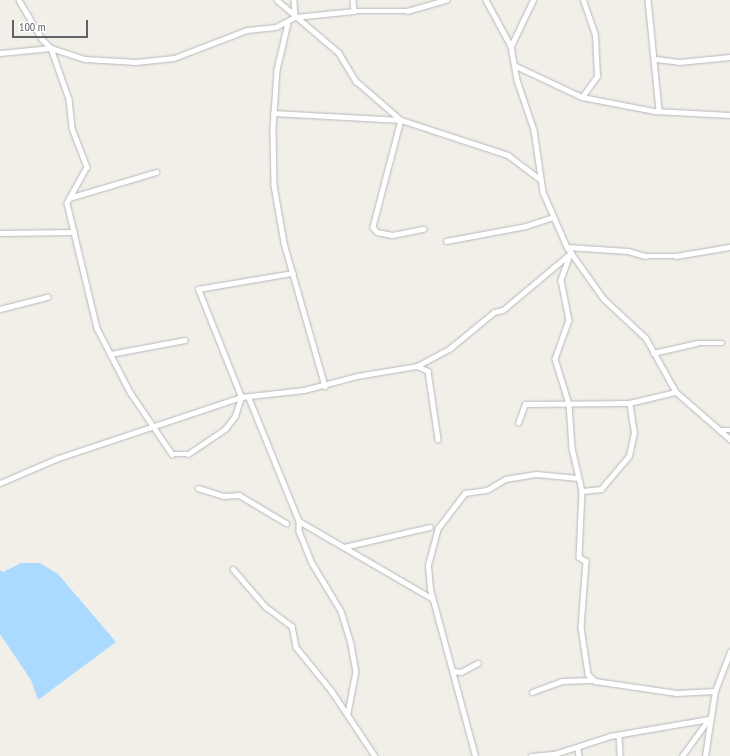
<!DOCTYPE html>
<html>
<head>
<meta charset="utf-8">
<style>
  body { margin:0 }
  #map { position:relative; width:730px; height:756px; overflow:hidden; background:#f1efe8; font-family:"PT Sans Narrow",sans-serif }
  div>[style] { position:absolute }
  .water>* { inset:0; background:#aadaff }
  .roads { filter:drop-shadow(0 0 1px #b5b8bc) drop-shadow(0 0 1px #b5b8bc) }
  .minor>* { height:4.5px; margin:-2.25px; padding:0 2.25px; transform-origin:2.25px; border-radius:2.25px; background:#fff }
  span { translate:-50% -50%; white-space:nowrap; text-align:center; line-height:1.15; -webkit-text-stroke:4px #fff; paint-order:stroke }
  .scale { position:absolute; left:12px; top:20px; width:76px; height:18px; box-sizing:border-box; border:2px solid #5f6368; border-top:0; padding-left:5px; font-size:12px; line-height:14px; white-space:nowrap; color:#5f6368; -webkit-text-stroke:3px #fff; paint-order:stroke }
</style>
</head>
<body>
<div id="map">
  <div class="water">
    <i style="clip-path:polygon(21px 563px,40px 563px,58px 574px,116px 642px,38px 700px,31px 680px,0 634px,0 570px,3px 572px)"></i>
  </div>
  <div class="roads">
    <div class="minor">
      <i style="left:19px;top:0;width:45px;rotate:59.5deg"></i>
      <i style="left:42px;top:39px;width:13px;rotate:45deg"></i>
      <i style="left:51px;top:48px;width:54px;rotate:70.6deg"></i>
      <i style="left:69px;top:99px;width:29px;rotate:84deg"></i>
      <i style="left:72px;top:128px;width:42px;rotate:69deg"></i>
      <i style="left:87px;top:167px;width:41px;rotate:119.1deg"></i>
      <i style="left:67px;top:203px;width:129px;rotate:76.5deg"></i>
      <i style="left:97px;top:328px;width:72px;rotate:62.7deg"></i>
      <i style="left:130px;top:392px;width:75px;rotate:55.9deg"></i>
      <i style="left:172px;top:454px;width:16px"></i>
      <i style="left:188px;top:454px;width:45px;rotate:-34deg"></i>
      <i style="left:225px;top:429px;width:16px;rotate:-52deg"></i>
      <i style="left:235px;top:416px;width:20px;rotate:-72deg"></i>
      <i style="left:241px;top:397px;width:116px;rotate:-111.7deg"></i>
      <i style="left:198px;top:289px;width:96px;rotate:-9.6deg"></i>
      <i style="left:277px;top:0;width:82px;rotate:40.5deg"></i>
      <i style="left:339px;top:53px;width:33px;rotate:59deg"></i>
      <i style="left:356px;top:81px;width:60px;rotate:40.9deg"></i>
      <i style="left:401px;top:120px;width:113px;rotate:18.1deg"></i>
      <i style="left:508px;top:155px;width:39px;rotate:37deg"></i>
      <i style="left:294px;top:0;width:17px;rotate:87deg"></i>
      <i style="left:353px;top:0;width:11px;rotate:85deg"></i>
      <i style="left:486px;top:0;width:52px;rotate:61.5deg"></i>
      <i style="left:511px;top:46px;width:35px;rotate:80deg"></i>
      <i style="left:517px;top:80px;width:53px;rotate:71.2deg"></i>
      <i style="left:534px;top:130px;width:63px;rotate:81.7deg"></i>
      <i style="left:543px;top:192px;width:60px;rotate:66.4deg"></i>
      <i style="left:567px;top:247px;width:64px;rotate:54.6deg"></i>
      <i style="left:604px;top:299px;width:57px;rotate:42.9deg"></i>
      <i style="left:646px;top:338px;width:62px;rotate:60.9deg"></i>
      <i style="left:676px;top:392px;width:72px;rotate:41deg"></i>
      <i style="left:648px;top:0;width:112px;rotate:84.3deg"></i>
      <i style="left:288px;top:23px;width:48px;rotate:103.2deg"></i>
      <i style="left:277px;top:70px;width:59px;rotate:93.9deg"></i>
      <i style="left:273px;top:129px;width:56px;rotate:89deg"></i>
      <i style="left:274px;top:185px;width:59px;rotate:80.2deg"></i>
      <i style="left:284px;top:243px;width:149px;rotate:74deg"></i>
      <i style="left:511px;top:46px;width:51px;rotate:-64.4deg"></i>
      <i style="left:0;top:53px;width:51px;rotate:-5.6deg"></i>
      <i style="left:51px;top:48px;width:36px;rotate:18deg"></i>
      <i style="left:85px;top:59px;width:51px;rotate:3.4deg"></i>
      <i style="left:136px;top:62px;width:38px;rotate:-6deg"></i>
      <i style="left:174px;top:58px;width:78px;rotate:-21deg"></i>
      <i style="left:247px;top:30px;width:29px;rotate:-6deg"></i>
      <i style="left:276px;top:27px;width:21px;rotate:-28deg"></i>
      <i style="left:295px;top:17px;width:59px;rotate:-5.8deg"></i>
      <i style="left:354px;top:11px;width:53px"></i>
      <i style="left:407px;top:11px;width:41px;rotate:-15.8deg"></i>
      <i style="left:656px;top:59px;width:23px;rotate:7deg"></i>
      <i style="left:679px;top:62px;width:51px;rotate:-5.6deg"></i>
      <i style="left:516px;top:66px;width:73px;rotate:25.2deg"></i>
      <i style="left:582px;top:97px;width:74px;rotate:10.9deg"></i>
      <i style="left:655px;top:111px;width:75px;rotate:3.1deg"></i>
      <i style="left:582px;top:97px;width:26px;rotate:-54deg"></i>
      <i style="left:597px;top:76px;width:41px;rotate:-92.8deg"></i>
      <i style="left:595px;top:35px;width:37px;rotate:-109deg"></i>
      <i style="left:273px;top:113px;width:128px;rotate:3.1deg"></i>
      <i style="left:401px;top:120px;width:111px;rotate:104.7deg"></i>
      <i style="left:373px;top:227px;width:6px;rotate:51deg"></i>
      <i style="left:377px;top:232px;width:15px;rotate:11deg"></i>
      <i style="left:392px;top:235px;width:32px;rotate:-11deg"></i>
      <i style="left:69px;top:198px;width:91px;rotate:-16.6deg"></i>
      <i style="left:0;top:233px;width:74px;rotate:-0.8deg"></i>
      <i style="left:446px;top:241px;width:81px;rotate:-10.6deg"></i>
      <i style="left:526px;top:226px;width:28px;rotate:-18deg"></i>
      <i style="left:567px;top:247px;width:61px;rotate:3.8deg"></i>
      <i style="left:628px;top:251px;width:18px;rotate:16deg"></i>
      <i style="left:645px;top:256px;width:31px"></i>
      <i style="left:676px;top:256px;width:55px;rotate:-9.5deg"></i>
      <i style="left:570px;top:255px;width:27px;rotate:110deg"></i>
      <i style="left:561px;top:280px;width:41px;rotate:78.7deg"></i>
      <i style="left:569px;top:320px;width:41px;rotate:109.7deg"></i>
      <i style="left:555px;top:359px;width:47px;rotate:72.7deg"></i>
      <i style="left:569px;top:404px;width:44px;rotate:86.1deg"></i>
      <i style="left:572px;top:448px;width:44px;rotate:76.9deg"></i>
      <i style="left:582px;top:491px;width:66px;rotate:92.6deg"></i>
      <i style="left:579px;top:557px;width:8px;rotate:30deg"></i>
      <i style="left:586px;top:561px;width:66px;rotate:94.3deg"></i>
      <i style="left:581px;top:627px;width:48px;rotate:81.5deg"></i>
      <i style="left:588px;top:674px;width:10px;rotate:45deg"></i>
      <i style="left:595px;top:681px;width:82px;rotate:8.4deg"></i>
      <i style="left:676px;top:693px;width:39px;rotate:-3deg"></i>
      <i style="left:0;top:309px;width:49px;rotate:-14.3deg"></i>
      <i style="left:653px;top:353px;width:45px;rotate:-12.8deg"></i>
      <i style="left:697px;top:343px;width:25px"></i>
      <i style="left:110px;top:354px;width:76px;rotate:-10.6deg"></i>
      <i style="left:417px;top:366px;width:12px;rotate:24deg"></i>
      <i style="left:428px;top:371px;width:69px;rotate:81.6deg"></i>
      <i style="left:249px;top:398px;width:133px;rotate:67.9deg"></i>
      <i style="left:299px;top:521px;width:155px;rotate:30.2deg"></i>
      <i style="left:518px;top:423px;width:20px;rotate:-70deg"></i>
      <i style="left:525px;top:404px;width:104px;rotate:-0.6deg"></i>
      <i style="left:629px;top:403px;width:48px;rotate:-13.2deg"></i>
      <i style="left:721px;top:430px;width:9px"></i>
      <i style="left:0;top:483px;width:61px;rotate:-23.2deg"></i>
      <i style="left:56px;top:459px;width:195px;rotate:-18.5deg"></i>
      <i style="left:241px;top:397px;width:63px;rotate:-6.3deg"></i>
      <i style="left:304px;top:390px;width:55px;rotate:-14.8deg"></i>
      <i style="left:357px;top:376px;width:61px;rotate:-9.5deg"></i>
      <i style="left:417px;top:366px;width:36px;rotate:-28deg"></i>
      <i style="left:449px;top:349px;width:58px;rotate:-39.4deg"></i>
      <i style="left:494px;top:312px;width:9px;rotate:-13deg"></i>
      <i style="left:503px;top:310px;width:89px;rotate:-40deg"></i>
      <i style="left:198px;top:488px;width:27px;rotate:17deg"></i>
      <i style="left:224px;top:496px;width:15px;rotate:-4deg"></i>
      <i style="left:239px;top:495px;width:55px;rotate:30.8deg"></i>
      <i style="left:582px;top:491px;width:19px;rotate:-6deg"></i>
      <i style="left:601px;top:489px;width:43px;rotate:-49.7deg"></i>
      <i style="left:629px;top:456px;width:24px;rotate:-78deg"></i>
      <i style="left:634px;top:433px;width:30px;rotate:-99deg"></i>
      <i style="left:299px;top:521px;width:10px;rotate:90deg"></i>
      <i style="left:299px;top:531px;width:35px;rotate:68deg"></i>
      <i style="left:312px;top:563px;width:56px;rotate:58.9deg"></i>
      <i style="left:341px;top:611px;width:34px;rotate:73deg"></i>
      <i style="left:351px;top:644px;width:27px;rotate:80deg"></i>
      <i style="left:356px;top:671px;width:43px;rotate:100.8deg"></i>
      <i style="left:344px;top:547px;width:88px;rotate:-13.1deg"></i>
      <i style="left:233px;top:569px;width:49px;rotate:49.1deg"></i>
      <i style="left:265px;top:606px;width:34px;rotate:37deg"></i>
      <i style="left:292px;top:626px;width:21px;rotate:79deg"></i>
      <i style="left:296px;top:647px;width:55px;rotate:50.9deg"></i>
      <i style="left:331px;top:690px;width:79px;rotate:56.3deg"></i>
      <i style="left:452px;top:671px;width:9px;rotate:6deg"></i>
      <i style="left:461px;top:672px;width:19px;rotate:-28deg"></i>
      <i style="left:532px;top:692px;width:32px;rotate:-20deg"></i>
      <i style="left:562px;top:681px;width:29px;rotate:-2deg"></i>
      <i style="left:619px;top:735px;width:21px;rotate:87deg"></i>
      <i style="left:578px;top:749px;width:7px;rotate:82deg"></i>
      <i style="left:475px;top:756px;width:173px;rotate:-105.1deg"></i>
      <i style="left:430px;top:589px;width:24px;rotate:-95deg"></i>
      <i style="left:428px;top:565px;width:38px;rotate:-75deg"></i>
      <i style="left:438px;top:528px;width:44px;rotate:-52.4deg"></i>
      <i style="left:465px;top:493px;width:22px;rotate:-8deg"></i>
      <i style="left:487px;top:490px;width:21px;rotate:-31deg"></i>
      <i style="left:505px;top:479px;width:31px;rotate:-9deg"></i>
      <i style="left:536px;top:474px;width:42px;rotate:5.4deg"></i>
      <i style="left:531px;top:756px;width:24px;rotate:-5deg"></i>
      <i style="left:555px;top:754px;width:58px;rotate:-18.1deg"></i>
      <i style="left:610px;top:736px;width:100px;rotate:-9.7deg"></i>
      <i style="left:682px;top:756px;width:46px;rotate:-53.9deg"></i>
      <i style="left:705px;top:756px;width:66px;rotate:-81.3deg"></i>
      <i style="left:715px;top:691px;width:42px;rotate:-69deg"></i>
    </div>
  </div>
  <div class="scale">100 m</div>
</div>
</body>
</html>
